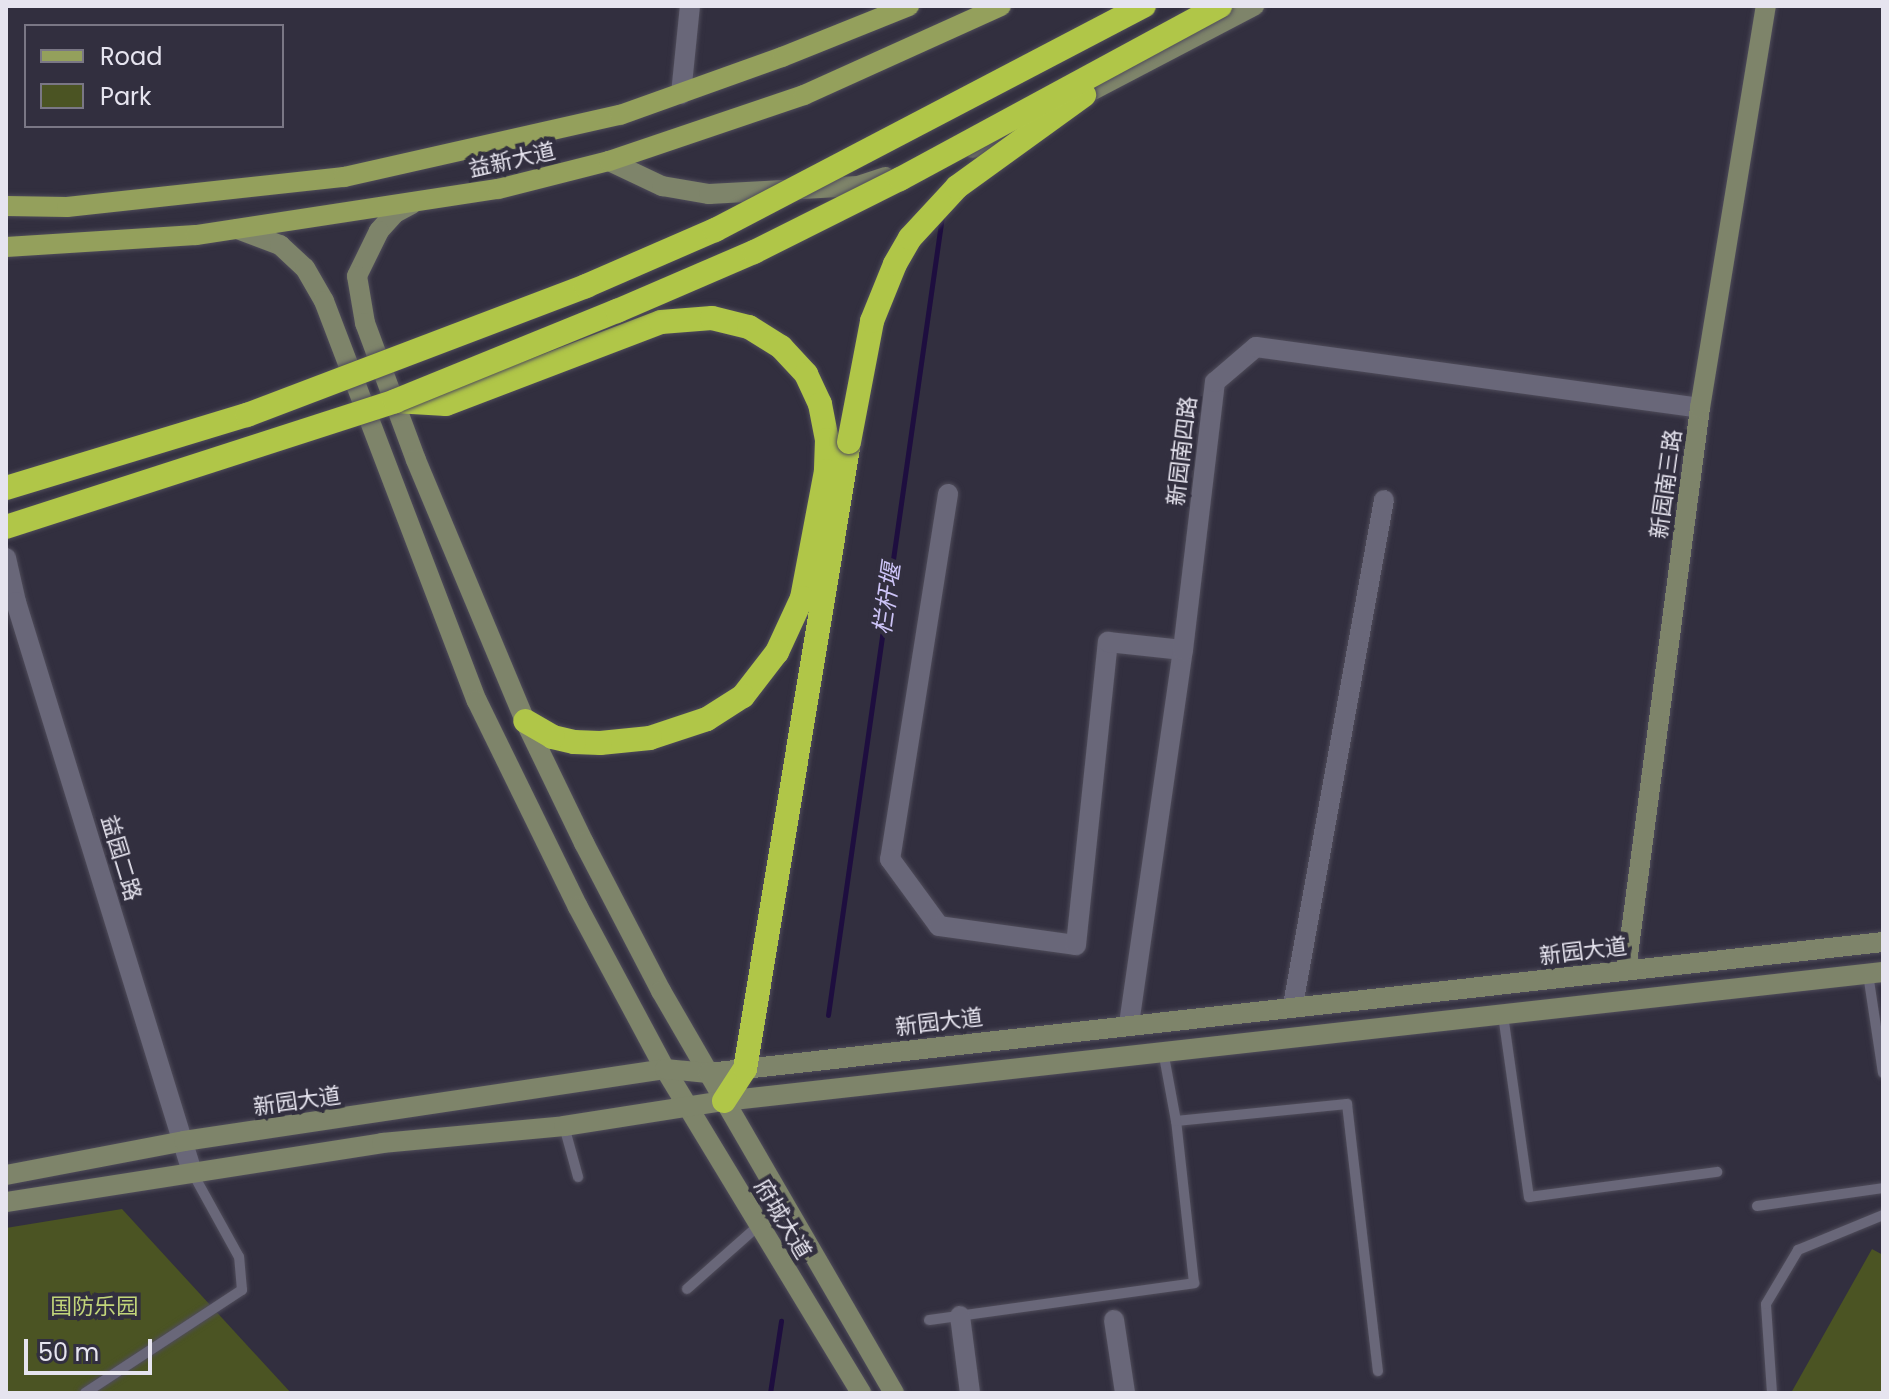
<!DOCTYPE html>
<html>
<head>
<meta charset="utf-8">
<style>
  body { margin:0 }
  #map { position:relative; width:1889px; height:1399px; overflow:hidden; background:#322f3f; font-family:Poppins,"Noto Sans SC",sans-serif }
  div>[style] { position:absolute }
  .green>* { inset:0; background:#4b5423 }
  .stream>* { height:5px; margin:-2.5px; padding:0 2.5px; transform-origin:2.5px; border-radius:2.5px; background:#1e0e3f }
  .roads { filter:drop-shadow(0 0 2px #4f4c5a) drop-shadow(0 0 2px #4f4c5a) }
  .lane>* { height:10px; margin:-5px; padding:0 5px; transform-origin:5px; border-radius:5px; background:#696779 }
  .street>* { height:20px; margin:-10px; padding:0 10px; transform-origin:10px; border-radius:10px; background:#696779 }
  .secondary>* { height:20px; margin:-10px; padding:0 10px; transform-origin:10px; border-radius:10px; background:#7e846a }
  .primary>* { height:20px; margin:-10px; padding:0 10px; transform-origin:10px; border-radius:10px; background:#94a05c }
  .highway>* { height:24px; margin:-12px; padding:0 12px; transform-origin:12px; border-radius:12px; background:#b0c648 }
  .bridges { filter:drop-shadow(0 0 2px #4f4c5a) drop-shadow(0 0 2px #4f4c5a) }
  .highway-bridge>* { height:24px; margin:-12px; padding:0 12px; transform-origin:12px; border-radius:12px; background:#b0c648 }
  span { translate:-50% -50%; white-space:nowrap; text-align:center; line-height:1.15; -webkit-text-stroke:8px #322f3f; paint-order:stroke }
  .street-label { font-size:22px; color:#e6e4ef }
  .park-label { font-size:22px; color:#c2d57a }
  .water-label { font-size:24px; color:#cbc2f5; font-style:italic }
  .frame { position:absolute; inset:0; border:8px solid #e6e4ef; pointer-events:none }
  .legend { position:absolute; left:24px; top:24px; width:260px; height:104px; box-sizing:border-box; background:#322f3f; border:2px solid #7a7785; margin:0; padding:10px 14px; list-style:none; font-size:24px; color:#e6e4ef }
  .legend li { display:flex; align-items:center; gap:16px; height:40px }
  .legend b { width:40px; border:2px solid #7a7785 }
  .scale { position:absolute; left:24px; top:1339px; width:128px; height:36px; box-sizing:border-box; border:4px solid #e6e4ef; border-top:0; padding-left:10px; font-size:24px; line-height:28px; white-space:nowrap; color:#e6e4ef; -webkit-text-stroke:6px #322f3f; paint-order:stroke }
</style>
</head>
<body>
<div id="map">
  <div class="green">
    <i style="clip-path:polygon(122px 1209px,291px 1393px,6px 1393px,6px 1228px)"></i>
    <i style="clip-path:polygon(1872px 1249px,1883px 1255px,1883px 1393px,1791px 1393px)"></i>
  </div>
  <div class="stream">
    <i style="left:828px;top:1015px;width:807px;rotate:-81.88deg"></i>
    <i style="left:770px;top:1393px;width:73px;rotate:-81.3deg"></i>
  </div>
  <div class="roads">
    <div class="lane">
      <i style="left:1868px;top:974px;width:100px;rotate:81.4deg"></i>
      <i style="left:1503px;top:1015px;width:184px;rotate:81.9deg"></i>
      <i style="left:1529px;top:1197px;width:190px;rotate:-7.6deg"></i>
      <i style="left:1176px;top:1121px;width:172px;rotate:-5.7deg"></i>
      <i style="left:1347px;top:1104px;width:269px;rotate:83.4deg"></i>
      <i style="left:564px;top:1126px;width:53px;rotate:74.6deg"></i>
      <i style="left:1757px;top:1206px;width:127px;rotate:-8.1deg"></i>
      <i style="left:687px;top:1289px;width:96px;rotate:-41.6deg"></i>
      <i style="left:929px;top:1320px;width:268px;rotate:-7.9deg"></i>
      <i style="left:1194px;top:1283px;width:163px;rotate:-96.3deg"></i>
      <i style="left:1176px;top:1121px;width:71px;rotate:-100.5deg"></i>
      <i style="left:85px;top:1393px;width:188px;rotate:-33.3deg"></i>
      <i style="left:242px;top:1290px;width:33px;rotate:-95deg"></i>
      <i style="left:239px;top:1257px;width:97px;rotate:-118.9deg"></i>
      <i style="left:1772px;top:1393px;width:89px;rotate:-93.9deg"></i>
      <i style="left:1766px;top:1304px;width:63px;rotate:-59.3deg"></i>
      <i style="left:1798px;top:1250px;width:92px;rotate:-22.4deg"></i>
    </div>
    <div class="street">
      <i style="left:681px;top:94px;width:88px;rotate:-84.2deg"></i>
      <i style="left:948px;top:494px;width:370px;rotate:99deg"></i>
      <i style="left:890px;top:859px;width:83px;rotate:53.8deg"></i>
      <i style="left:939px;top:926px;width:138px;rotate:7.9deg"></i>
      <i style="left:1076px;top:945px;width:305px;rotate:-84deg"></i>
      <i style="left:1108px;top:642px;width:75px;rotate:6.1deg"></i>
      <i style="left:6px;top:558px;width:45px;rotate:77.2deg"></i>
      <i style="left:16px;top:602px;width:597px;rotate:72.84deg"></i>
      <i style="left:1293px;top:1005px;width:513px;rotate:-79.79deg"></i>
      <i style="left:1129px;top:1024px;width:378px;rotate:-81.8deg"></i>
      <i style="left:1183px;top:650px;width:270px;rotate:-83.2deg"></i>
      <i style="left:1215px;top:382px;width:54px;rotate:-40.5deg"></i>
      <i style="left:1256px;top:347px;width:448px;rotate:7.8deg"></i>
      <i style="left:960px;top:1316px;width:78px;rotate:82.6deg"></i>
      <i style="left:1114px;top:1320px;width:74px;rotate:81.4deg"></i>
    </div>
    <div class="secondary">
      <i style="left:1070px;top:102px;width:208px;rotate:-27.6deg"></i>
      <i style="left:973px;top:148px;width:63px;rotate:-23.3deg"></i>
      <i style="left:609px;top:161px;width:59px;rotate:25.3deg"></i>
      <i style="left:662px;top:186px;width:48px;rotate:9.7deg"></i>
      <i style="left:709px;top:194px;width:149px;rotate:-3.1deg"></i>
      <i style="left:858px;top:186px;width:29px;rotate:-18deg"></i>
      <i style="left:412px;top:204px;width:19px;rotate:152deg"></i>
      <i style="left:395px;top:213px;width:24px;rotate:132deg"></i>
      <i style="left:379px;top:231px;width:50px;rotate:116.1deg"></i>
      <i style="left:357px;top:276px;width:48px;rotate:80.3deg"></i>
      <i style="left:365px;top:323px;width:146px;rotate:69.6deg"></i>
      <i style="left:416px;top:460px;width:283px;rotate:67.3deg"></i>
      <i style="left:525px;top:721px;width:136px;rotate:64.2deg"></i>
      <i style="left:584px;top:843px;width:167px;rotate:62.5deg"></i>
      <i style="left:661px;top:991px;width:465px;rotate:59.9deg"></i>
      <i style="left:237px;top:229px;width:46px;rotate:20.4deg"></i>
      <i style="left:280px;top:245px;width:34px;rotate:43deg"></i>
      <i style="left:305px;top:268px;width:38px;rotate:60deg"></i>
      <i style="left:324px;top:301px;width:428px;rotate:69.1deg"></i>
      <i style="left:477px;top:701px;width:229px;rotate:63.9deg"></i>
      <i style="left:578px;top:907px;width:184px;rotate:61.8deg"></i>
      <i style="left:665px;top:1069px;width:379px;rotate:58.8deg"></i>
      <i style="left:1626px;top:970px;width:567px;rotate:-82.5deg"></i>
      <i style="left:1700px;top:408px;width:407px;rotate:-80.7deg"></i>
      <i style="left:6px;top:1175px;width:181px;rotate:-10.8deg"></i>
      <i style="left:184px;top:1141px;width:486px;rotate:-8.5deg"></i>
      <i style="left:665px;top:1069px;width:43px;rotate:5.3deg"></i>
      <i style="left:708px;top:1073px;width:1182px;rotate:-6.36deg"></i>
      <i style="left:6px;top:1202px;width:381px;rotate:-8.9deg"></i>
      <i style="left:382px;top:1143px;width:183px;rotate:-5.3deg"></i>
      <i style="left:564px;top:1126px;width:162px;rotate:-8.9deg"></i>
      <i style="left:724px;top:1101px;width:1166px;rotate:-6.35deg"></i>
    </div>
    <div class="primary">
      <i style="left:6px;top:206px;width:61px;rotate:0.9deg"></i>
      <i style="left:67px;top:207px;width:279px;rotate:-6.2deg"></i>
      <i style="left:344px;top:177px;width:283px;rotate:-12.7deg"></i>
      <i style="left:620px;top:115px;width:172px;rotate:-19.7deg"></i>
      <i style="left:782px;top:57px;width:137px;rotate:-21.9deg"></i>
      <i style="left:6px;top:247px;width:190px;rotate:-3.6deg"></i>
      <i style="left:196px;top:235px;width:305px;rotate:-8.7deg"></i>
      <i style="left:498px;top:189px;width:114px;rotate:-14.2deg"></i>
      <i style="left:609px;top:161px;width:206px;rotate:-18.7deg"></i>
      <i style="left:804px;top:95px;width:216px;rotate:-24.3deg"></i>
    </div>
    <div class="highway">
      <i style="left:395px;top:401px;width:51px;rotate:3.4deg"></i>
      <i style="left:446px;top:404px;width:230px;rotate:-20.9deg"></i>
      <i style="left:661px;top:322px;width:51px;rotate:-4.5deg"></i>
      <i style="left:712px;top:318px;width:38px;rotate:14deg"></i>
      <i style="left:749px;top:327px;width:38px;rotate:32deg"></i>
      <i style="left:781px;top:347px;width:37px;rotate:47deg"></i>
      <i style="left:806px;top:374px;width:33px;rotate:65deg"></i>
      <i style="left:820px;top:404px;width:37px;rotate:79deg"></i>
      <i style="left:827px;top:440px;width:31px;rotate:92deg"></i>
      <i style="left:826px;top:471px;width:129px;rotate:100.7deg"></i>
      <i style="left:802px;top:598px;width:60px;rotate:114.8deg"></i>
      <i style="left:777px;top:652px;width:56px;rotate:127.7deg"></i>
      <i style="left:743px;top:696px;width:43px;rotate:147.4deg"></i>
      <i style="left:707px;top:719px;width:60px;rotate:161.6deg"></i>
      <i style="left:650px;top:738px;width:50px;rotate:174.3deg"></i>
      <i style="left:600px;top:743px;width:26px;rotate:-178deg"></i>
      <i style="left:574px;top:742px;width:22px;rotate:-167deg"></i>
      <i style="left:553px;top:737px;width:32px;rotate:-150deg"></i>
      <i style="left:724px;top:1101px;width:38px;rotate:-57deg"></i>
      <i style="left:745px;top:1069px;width:636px;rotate:-80.58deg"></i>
    </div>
  </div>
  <div class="bridges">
    <div class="highway-bridge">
      <i style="left:849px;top:442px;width:123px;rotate:-79.2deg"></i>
      <i style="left:872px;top:321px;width:61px;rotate:-68deg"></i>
      <i style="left:895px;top:264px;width:30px;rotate:-60deg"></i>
      <i style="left:910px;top:238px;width:69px;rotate:-47.3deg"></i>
      <i style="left:957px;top:187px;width:157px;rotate:-35.9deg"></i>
      <i style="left:6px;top:488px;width:252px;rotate:-16.9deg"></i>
      <i style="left:247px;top:415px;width:363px;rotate:-20.8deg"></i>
      <i style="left:586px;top:286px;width:141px;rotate:-23.5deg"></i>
      <i style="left:715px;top:230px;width:484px;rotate:-27.6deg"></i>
      <i style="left:6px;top:527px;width:409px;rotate:-17.9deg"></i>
      <i style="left:395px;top:401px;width:240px;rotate:-22.1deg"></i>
      <i style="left:617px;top:311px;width:149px;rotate:-23.3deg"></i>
      <i style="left:754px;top:252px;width:163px;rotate:-26.6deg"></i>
      <i style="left:900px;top:179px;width:364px;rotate:-28.4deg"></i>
    </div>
  </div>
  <div class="street-label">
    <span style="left:512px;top:160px;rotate:-13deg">益新大道</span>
    <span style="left:1182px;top:451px;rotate:-83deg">新园南四路</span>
    <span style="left:1666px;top:484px;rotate:-82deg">新园南三路</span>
    <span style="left:121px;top:858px;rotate:73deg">益园二路</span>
    <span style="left:1583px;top:951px;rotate:-7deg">新园大道</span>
    <span style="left:939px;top:1022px;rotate:-7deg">新园大道</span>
    <span style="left:297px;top:1101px;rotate:-8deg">新园大道</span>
    <span style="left:783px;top:1219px;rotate:59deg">府城大道</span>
  </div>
  <div class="park-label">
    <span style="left:94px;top:1307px">国防乐园</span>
  </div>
  <div class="water-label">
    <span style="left:887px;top:599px;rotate:-82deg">栏杆堰</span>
  </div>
  <div class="frame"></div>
  <ul class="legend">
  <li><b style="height:10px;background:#94a05c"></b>Road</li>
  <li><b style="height:22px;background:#4b5423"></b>Park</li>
  </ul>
  <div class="scale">50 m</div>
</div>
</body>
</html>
